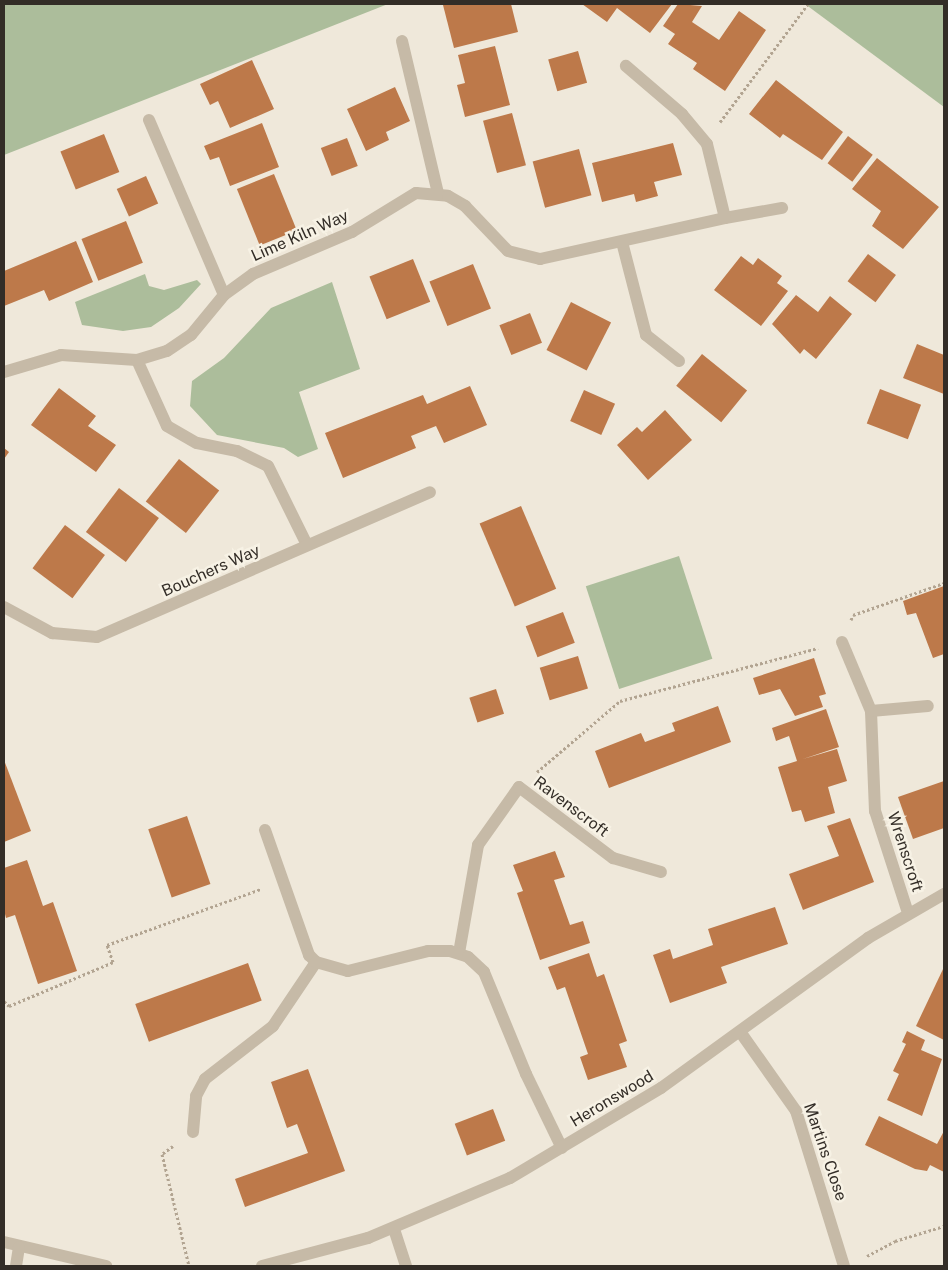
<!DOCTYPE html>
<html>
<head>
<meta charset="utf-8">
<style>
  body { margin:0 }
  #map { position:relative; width:948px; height:1270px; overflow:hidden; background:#efe8da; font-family:"Public Sans",sans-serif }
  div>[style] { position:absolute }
  .green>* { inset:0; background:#acbd9b; transform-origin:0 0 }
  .building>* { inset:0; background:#bd794a; transform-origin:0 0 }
  .path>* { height:3px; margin-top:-1.5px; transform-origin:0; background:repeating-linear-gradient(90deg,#b2a491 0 2.5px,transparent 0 5px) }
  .minor>* { height:12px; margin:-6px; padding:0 6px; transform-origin:6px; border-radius:6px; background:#c6baa7 }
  span { translate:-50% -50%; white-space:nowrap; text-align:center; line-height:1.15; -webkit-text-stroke:5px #f7f2e5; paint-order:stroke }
  .street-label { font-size:16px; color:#332d27 }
  .frame { position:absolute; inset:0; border:5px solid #332d27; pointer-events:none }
</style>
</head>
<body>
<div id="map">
  <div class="green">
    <i style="clip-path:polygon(4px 4px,388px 4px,4px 155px)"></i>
    <i style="clip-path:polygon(805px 4px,944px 4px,944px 107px)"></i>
    <i style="clip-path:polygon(145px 274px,149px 286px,164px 290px,197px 280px,201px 284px,179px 308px,151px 327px,123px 331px,82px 325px,75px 302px)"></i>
    <i style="clip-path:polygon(332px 282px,360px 369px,299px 392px,318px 449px,298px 457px,284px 448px,217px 435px,190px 406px,192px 381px,224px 358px,271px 308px)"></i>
    <i style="left:679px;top:556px;width:108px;height:98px;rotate:72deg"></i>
  </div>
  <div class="building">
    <i style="clip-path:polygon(448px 4px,511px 4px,518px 32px,454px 48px,443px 5px)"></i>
    <i style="clip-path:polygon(582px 4px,672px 4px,650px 33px,617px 8px,607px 22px)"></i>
    <i style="clip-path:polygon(678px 4px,702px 6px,692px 22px,719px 40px,739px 11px,766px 30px,725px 91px,693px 69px,697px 63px,668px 44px,675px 34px,663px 26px)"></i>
    <i style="clip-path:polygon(495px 46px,510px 105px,465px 117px,457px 85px,465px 83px,458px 55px)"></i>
    <i style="left:578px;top:51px;width:33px;height:31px;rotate:74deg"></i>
    <i style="clip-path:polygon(252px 60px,274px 109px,230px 128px,218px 101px,210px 105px,200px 84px)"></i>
    <i style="clip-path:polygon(776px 80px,843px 132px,822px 160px,783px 134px,780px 138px,749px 114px)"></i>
    <i style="clip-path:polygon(395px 87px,410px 121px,386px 132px,389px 140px,366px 151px,347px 109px)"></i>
    <i style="left:512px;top:113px;width:54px;height:30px;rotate:75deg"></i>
    <i style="clip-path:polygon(262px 123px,279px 167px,230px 186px,219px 157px,210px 160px,204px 146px)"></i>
    <i style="left:104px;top:134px;width:41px;height:47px;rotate:68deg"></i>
    <i style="left:848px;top:136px;width:31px;height:34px;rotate:37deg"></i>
    <i style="left:347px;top:138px;width:30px;height:28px;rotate:69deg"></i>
    <i style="clip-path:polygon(673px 143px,682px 175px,654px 182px,658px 196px,636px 202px,634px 194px,602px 202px,592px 163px)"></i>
    <i style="left:579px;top:149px;width:48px;height:48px;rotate:75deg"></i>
    <i style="clip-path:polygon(877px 158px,939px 207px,903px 249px,872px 226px,881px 211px,852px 189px)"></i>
    <i style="left:274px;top:174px;width:61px;height:40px;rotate:68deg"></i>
    <i style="left:146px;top:176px;width:30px;height:32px;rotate:66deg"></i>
    <i style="left:126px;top:221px;width:45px;height:48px;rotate:68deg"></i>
    <i style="clip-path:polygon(76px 241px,93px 282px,49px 301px,44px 290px,4px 306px,4px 271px)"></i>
    <i style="left:868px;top:254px;width:35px;height:34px;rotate:37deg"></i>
    <i style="clip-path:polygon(741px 256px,753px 265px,758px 258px,782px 276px,777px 283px,788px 291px,761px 326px,714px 290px)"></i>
    <i style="left:413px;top:259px;width:46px;height:47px;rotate:68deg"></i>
    <i style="left:473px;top:264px;width:48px;height:47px;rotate:68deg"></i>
    <i style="clip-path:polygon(796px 295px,818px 312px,830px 296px,852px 314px,816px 359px,804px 349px,800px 354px,772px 324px)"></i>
    <i style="left:571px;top:302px;width:45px;height:54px;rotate:27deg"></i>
    <i style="left:530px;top:313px;width:32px;height:33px;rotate:68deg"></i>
    <i style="clip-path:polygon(917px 344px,944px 355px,944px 394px,903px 378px)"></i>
    <i style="left:702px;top:354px;width:58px;height:41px;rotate:39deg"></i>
    <i style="clip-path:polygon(470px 386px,487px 425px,444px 443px,436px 426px,411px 436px,416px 448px,343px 478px,325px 433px,423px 395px,427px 404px)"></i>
    <i style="clip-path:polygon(59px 388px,96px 416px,88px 426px,116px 445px,96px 472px,31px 425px)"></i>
    <i style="left:880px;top:389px;width:44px;height:37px;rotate:21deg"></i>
    <i style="left:584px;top:390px;width:34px;height:34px;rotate:24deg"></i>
    <i style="clip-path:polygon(665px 410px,692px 440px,648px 480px,617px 445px,637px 427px,642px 432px)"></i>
    <i style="clip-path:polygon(4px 448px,9px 452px,4px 459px)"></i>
    <i style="left:179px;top:459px;width:51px;height:54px;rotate:38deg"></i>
    <i style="left:119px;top:488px;width:50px;height:55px;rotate:37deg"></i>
    <i style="left:521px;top:506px;width:90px;height:45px;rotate:67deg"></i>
    <i style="left:65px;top:525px;width:50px;height:54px;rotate:37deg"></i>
    <i style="clip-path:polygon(944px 586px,944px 654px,933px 658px,916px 613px,907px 615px,903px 601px)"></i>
    <i style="left:563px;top:612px;width:33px;height:40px;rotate:69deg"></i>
    <i style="left:578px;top:656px;width:34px;height:40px;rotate:73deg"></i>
    <i style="clip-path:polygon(814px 658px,826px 694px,819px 696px,823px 707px,795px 716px,780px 689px,759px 695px,753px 678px)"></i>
    <i style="left:496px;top:689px;width:26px;height:28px;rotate:72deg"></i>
    <i style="clip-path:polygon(718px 706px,731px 742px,609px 788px,595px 751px,641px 733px,645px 742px,675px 731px,672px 723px)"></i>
    <i style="clip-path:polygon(826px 709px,839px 747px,803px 759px,837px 749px,847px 781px,828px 787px,835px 813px,805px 822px,801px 810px,792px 812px,778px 767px,797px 761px,789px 736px,776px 741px,772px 728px)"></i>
    <i style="clip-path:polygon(4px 760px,31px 831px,4px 842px)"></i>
    <i style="clip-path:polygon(944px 781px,944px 828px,913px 839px,898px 797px)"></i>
    <i style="left:187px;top:816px;width:72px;height:41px;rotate:71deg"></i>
    <i style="clip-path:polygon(850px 818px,874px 882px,803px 910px,789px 874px,839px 856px,827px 826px)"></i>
    <i style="clip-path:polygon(555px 851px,565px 877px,554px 880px,570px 925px,583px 921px,590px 943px,540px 960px,517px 893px,523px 891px,513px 865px)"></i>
    <i style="clip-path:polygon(27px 860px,43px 906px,53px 902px,77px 971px,38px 984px,15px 915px,6px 918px,4px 910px,4px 868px)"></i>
    <i style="clip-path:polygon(775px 907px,788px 944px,721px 967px,727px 983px,670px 1003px,653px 955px,670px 949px,673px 959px,713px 945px,708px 929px)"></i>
    <i style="clip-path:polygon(589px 953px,597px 977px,604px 974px,627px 1041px,619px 1044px,627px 1067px,588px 1080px,580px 1057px,588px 1054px,565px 987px,557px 990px,548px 967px)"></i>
    <i style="left:248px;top:963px;width:40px;height:120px;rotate:70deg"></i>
    <i style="clip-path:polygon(944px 967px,944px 1040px,916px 1026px)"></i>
    <i style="clip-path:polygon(907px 1031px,925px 1040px,921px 1050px,942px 1059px,922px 1116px,887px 1100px,899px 1074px,893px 1071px,906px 1044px,902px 1042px)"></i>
    <i style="clip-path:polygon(308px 1069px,345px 1171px,245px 1207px,235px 1179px,308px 1153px,297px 1124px,287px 1128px,271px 1082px)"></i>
    <i style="left:493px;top:1109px;width:34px;height:41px;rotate:69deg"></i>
    <i style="clip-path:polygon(879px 1116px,937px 1144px,944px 1131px,944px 1172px,930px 1165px,927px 1171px,915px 1169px,865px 1145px)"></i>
  </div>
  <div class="path">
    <i style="left:720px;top:122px;width:147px;rotate:-53.3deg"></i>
    <i style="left:851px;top:620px;width:5px;rotate:-68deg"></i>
    <i style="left:853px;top:615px;width:96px;rotate:-19.4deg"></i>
    <i style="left:537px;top:772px;width:109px;rotate:-40.5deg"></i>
    <i style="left:620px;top:701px;width:205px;rotate:-15deg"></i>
    <i style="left:4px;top:1001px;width:7px;rotate:45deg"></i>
    <i style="left:9px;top:1006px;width:113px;rotate:-22.9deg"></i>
    <i style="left:113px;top:962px;width:18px;rotate:-109deg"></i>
    <i style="left:107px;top:945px;width:164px;rotate:-20deg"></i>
    <i style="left:173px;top:1146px;width:14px;rotate:144deg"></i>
    <i style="left:162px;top:1154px;width:115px;rotate:76.4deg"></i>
    <i style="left:867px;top:1256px;width:32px;rotate:-28deg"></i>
    <i style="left:895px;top:1241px;width:51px;rotate:-17deg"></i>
  </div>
  <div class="minor">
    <i style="left:402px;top:41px;width:156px;rotate:76.7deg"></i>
    <i style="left:149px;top:120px;width:190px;rotate:66.8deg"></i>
    <i style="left:725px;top:218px;width:58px;rotate:-10deg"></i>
    <i style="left:622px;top:242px;width:96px;rotate:75.5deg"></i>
    <i style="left:646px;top:335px;width:42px;rotate:38.2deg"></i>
    <i style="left:137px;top:360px;width:72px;rotate:65.6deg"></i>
    <i style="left:167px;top:426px;width:34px;rotate:30deg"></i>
    <i style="left:197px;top:443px;width:41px;rotate:11.3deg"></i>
    <i style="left:237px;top:451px;width:34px;rotate:26deg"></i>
    <i style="left:268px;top:466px;width:88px;rotate:63.7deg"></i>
    <i style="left:4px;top:372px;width:59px;rotate:-16.6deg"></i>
    <i style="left:61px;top:355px;width:76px;rotate:3.8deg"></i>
    <i style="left:137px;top:360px;width:31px;rotate:-17deg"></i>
    <i style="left:167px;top:351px;width:29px;rotate:-34deg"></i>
    <i style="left:191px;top:335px;width:52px;rotate:-50.5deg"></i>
    <i style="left:224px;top:295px;width:36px;rotate:-36deg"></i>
    <i style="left:253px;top:274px;width:108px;rotate:-23deg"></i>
    <i style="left:352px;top:232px;width:75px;rotate:-31.4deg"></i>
    <i style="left:416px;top:193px;width:32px;rotate:5deg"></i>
    <i style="left:448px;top:196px;width:20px;rotate:30deg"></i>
    <i style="left:465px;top:206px;width:62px;rotate:46.3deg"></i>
    <i style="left:508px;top:251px;width:33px;rotate:14deg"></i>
    <i style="left:540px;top:259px;width:189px;rotate:-12.5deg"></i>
    <i style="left:725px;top:218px;width:76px;rotate:-103.7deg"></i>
    <i style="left:707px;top:144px;width:39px;rotate:-130deg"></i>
    <i style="left:682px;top:114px;width:74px;rotate:-139.4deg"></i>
    <i style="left:4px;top:607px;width:55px;rotate:28.4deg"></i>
    <i style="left:52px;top:633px;width:45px;rotate:5.1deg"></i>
    <i style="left:97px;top:637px;width:363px;rotate:-23.5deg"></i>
    <i style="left:842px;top:642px;width:75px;rotate:67.2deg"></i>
    <i style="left:265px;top:830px;width:133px;rotate:70.6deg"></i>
    <i style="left:309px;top:955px;width:10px;rotate:45deg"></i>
    <i style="left:908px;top:913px;width:107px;rotate:-107.9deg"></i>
    <i style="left:875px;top:811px;width:100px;rotate:-92.3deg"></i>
    <i style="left:871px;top:711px;width:57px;rotate:-5deg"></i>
    <i style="left:459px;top:953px;width:110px;rotate:-80deg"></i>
    <i style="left:478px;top:845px;width:71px;rotate:-54.7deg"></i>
    <i style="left:519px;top:787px;width:118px;rotate:37.1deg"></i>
    <i style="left:613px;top:858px;width:50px;rotate:16.3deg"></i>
    <i style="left:741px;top:1033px;width:95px;rotate:54.8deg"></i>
    <i style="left:796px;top:1111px;width:162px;rotate:72.8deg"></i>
    <i style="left:193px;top:1132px;width:36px;rotate:-85deg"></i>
    <i style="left:196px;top:1096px;width:19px;rotate:-62deg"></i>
    <i style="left:205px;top:1079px;width:86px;rotate:-37.9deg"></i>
    <i style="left:273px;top:1026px;width:77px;rotate:-56.1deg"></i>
    <i style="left:316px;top:962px;width:33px;rotate:16deg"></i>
    <i style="left:348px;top:971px;width:82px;rotate:-14deg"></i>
    <i style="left:428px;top:951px;width:22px"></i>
    <i style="left:450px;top:951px;width:19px;rotate:18deg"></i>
    <i style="left:468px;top:957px;width:22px;rotate:43deg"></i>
    <i style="left:484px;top:972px;width:110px;rotate:67.6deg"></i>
    <i style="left:526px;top:1074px;width:82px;rotate:64.1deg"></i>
    <i style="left:394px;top:1229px;width:39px;rotate:72deg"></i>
    <i style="left:4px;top:1242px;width:105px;rotate:13.2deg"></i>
    <i style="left:16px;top:1266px;width:19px;rotate:-81deg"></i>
    <i style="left:262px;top:1266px;width:110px;rotate:-14.8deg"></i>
    <i style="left:368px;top:1238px;width:154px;rotate:-22.9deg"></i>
    <i style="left:510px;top:1178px;width:176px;rotate:-30.8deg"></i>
    <i style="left:661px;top:1088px;width:256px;rotate:-35.9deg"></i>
    <i style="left:868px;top:938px;width:88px;rotate:-30.1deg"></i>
  </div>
  <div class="street-label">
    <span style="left:300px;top:236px;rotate:-24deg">Lime Kiln Way</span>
    <span style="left:211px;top:571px;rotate:-24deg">Bouchers Way</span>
    <span style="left:571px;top:807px;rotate:37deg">Ravenscroft</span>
    <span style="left:905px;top:852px;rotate:72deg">Wrenscroft</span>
    <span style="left:612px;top:1099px;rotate:-31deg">Heronswood</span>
    <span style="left:825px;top:1152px;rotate:71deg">Martins Close</span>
  </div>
  <div class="frame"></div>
</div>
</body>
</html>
